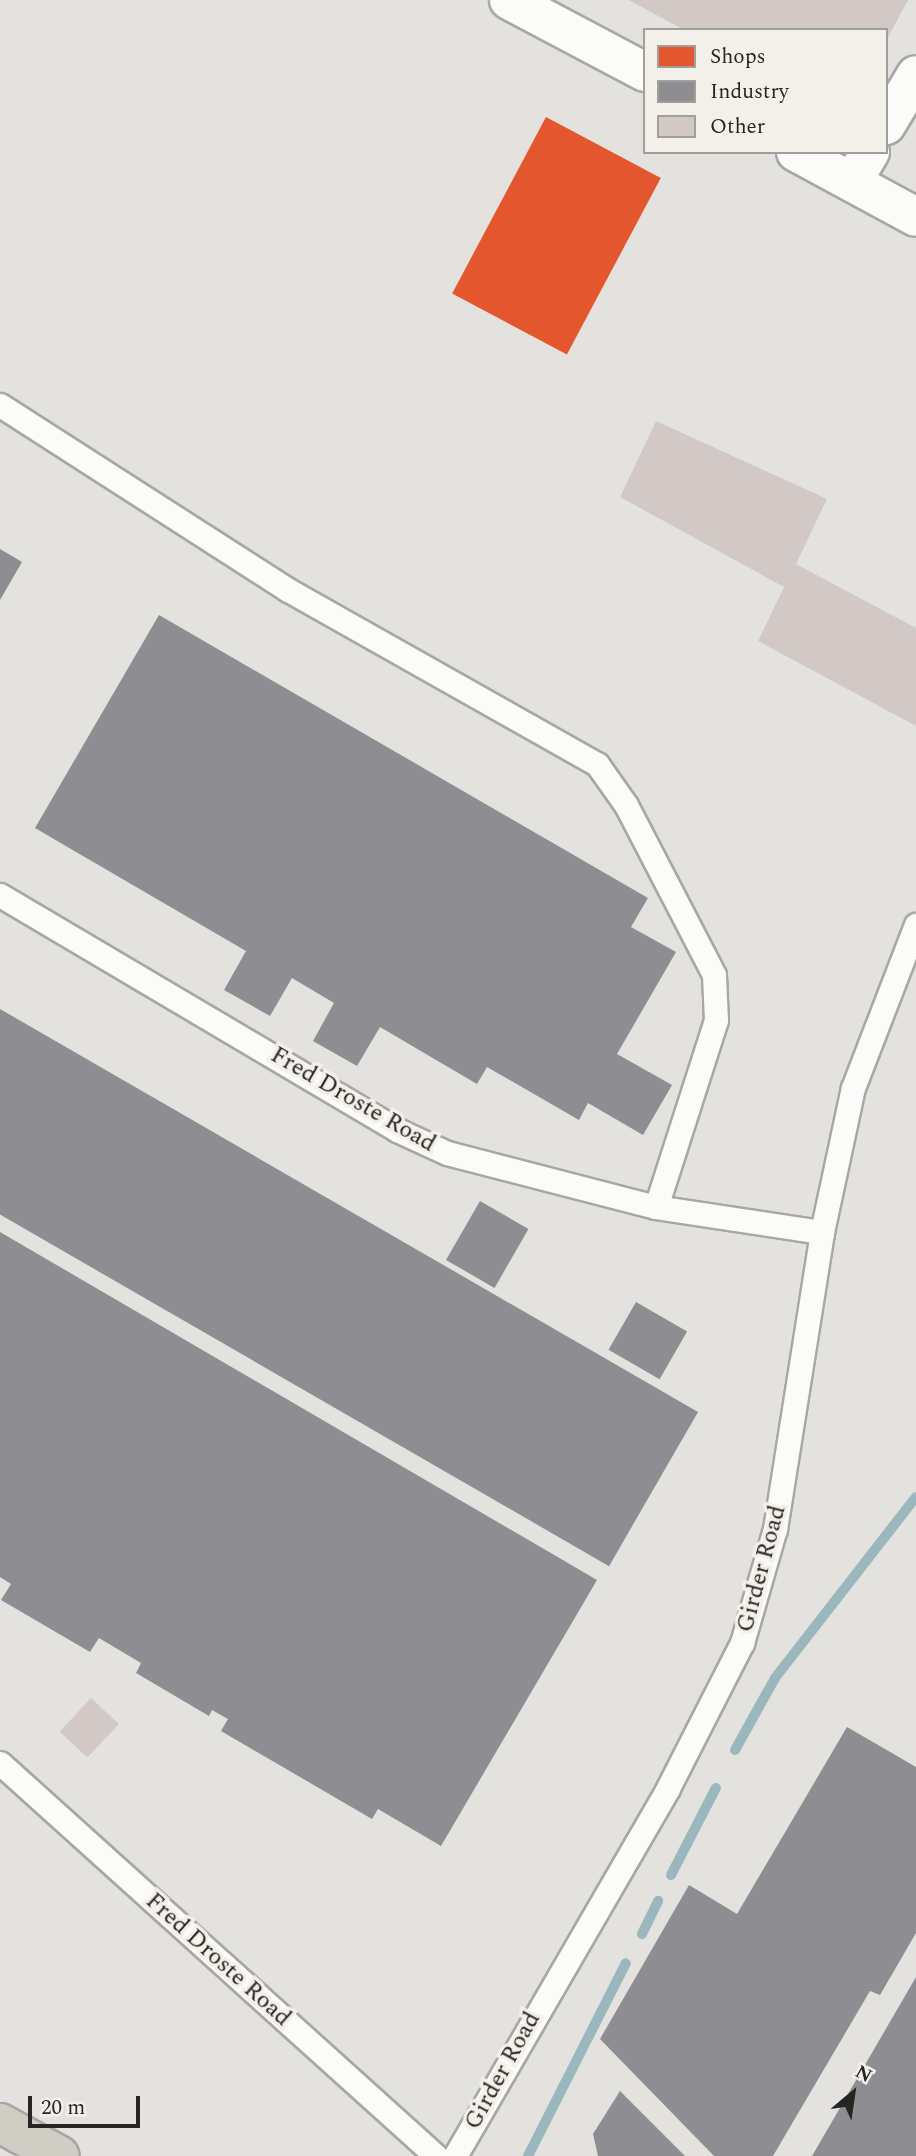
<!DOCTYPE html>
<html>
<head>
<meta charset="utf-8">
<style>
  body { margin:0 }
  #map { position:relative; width:916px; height:2156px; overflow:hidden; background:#e4e2df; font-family:Spectral,serif }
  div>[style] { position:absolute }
  .shops>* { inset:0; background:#e4572e; transform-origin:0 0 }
  .industry>* { inset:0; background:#8d8d92; transform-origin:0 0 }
  .stream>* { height:10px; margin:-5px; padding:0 5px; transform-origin:5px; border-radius:5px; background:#9ab7bd }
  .building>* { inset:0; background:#d2c9c7; transform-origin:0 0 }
  .roads { filter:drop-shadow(2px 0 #a8a7a5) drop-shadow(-2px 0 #a8a7a5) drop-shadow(0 2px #a8a7a5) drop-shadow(0 -2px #a8a7a5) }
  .service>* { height:23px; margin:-11.5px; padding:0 11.5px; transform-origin:11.5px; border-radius:11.5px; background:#fbfbfa }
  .minor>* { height:38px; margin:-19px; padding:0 19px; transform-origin:19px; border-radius:19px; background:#fbfbfa }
  .motorway>* { height:38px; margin:-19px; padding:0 19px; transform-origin:19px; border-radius:19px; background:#d0cdc4 }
  span { translate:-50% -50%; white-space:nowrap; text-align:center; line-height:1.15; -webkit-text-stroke:7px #f3f0ea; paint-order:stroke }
  .street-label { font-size:24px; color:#272523 }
  .legend { position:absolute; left:643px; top:28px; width:245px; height:126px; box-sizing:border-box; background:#f3f0ea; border:2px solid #a19f9a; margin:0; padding:9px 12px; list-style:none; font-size:21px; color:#272523 }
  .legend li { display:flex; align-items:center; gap:14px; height:35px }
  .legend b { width:35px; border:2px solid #a19f9a }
  .north { position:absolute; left:818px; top:2058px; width:70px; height:70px; -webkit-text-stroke:5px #f3f0ea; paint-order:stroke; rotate:29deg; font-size:19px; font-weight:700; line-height:28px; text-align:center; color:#272523 }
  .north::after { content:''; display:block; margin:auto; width:24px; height:32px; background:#272523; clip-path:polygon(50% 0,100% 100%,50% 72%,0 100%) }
  .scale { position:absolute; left:28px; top:2096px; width:112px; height:32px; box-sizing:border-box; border:4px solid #272523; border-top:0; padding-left:9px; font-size:21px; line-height:24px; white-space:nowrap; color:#272523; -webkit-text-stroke:5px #f3f0ea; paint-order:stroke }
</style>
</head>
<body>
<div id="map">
  <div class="shops">
    <i style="left:546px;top:117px;width:130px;height:200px;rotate:28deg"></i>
  </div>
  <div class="industry">
    <i style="clip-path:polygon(0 549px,22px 562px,0 600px)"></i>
    <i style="clip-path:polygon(159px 615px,648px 898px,631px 927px,676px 952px,617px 1054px,672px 1085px,643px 1135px,588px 1103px,579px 1120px,487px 1067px,477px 1084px,380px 1027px,357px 1066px,313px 1041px,334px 1003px,292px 978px,270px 1016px,224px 990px,246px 951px,35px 828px)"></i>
    <i style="left:0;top:1009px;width:806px;height:178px;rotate:30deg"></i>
    <i style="left:480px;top:1201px;width:56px;height:68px;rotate:30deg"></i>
    <i style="clip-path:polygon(0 1232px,597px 1580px,441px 1846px,378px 1809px,372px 1819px,221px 1731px,228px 1719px,212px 1710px,209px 1716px,136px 1673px,141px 1663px,99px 1638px,90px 1652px,1px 1600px,11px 1584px,0 1577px)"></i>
    <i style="left:636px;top:1302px;width:59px;height:55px;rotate:30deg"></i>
    <i style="clip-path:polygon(847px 1727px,916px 1767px,916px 1933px,880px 1995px,870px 1991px,773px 2156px,714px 2156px,600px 2039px,689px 1885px,737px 1914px)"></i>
    <i style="clip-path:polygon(916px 1977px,916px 2156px,812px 2156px)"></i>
    <i style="clip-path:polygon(620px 2091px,685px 2156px,598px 2156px,593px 2134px)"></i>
  </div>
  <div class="stream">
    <i style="left:735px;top:1750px;width:82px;rotate:-60.9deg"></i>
    <i style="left:775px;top:1678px;width:229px;rotate:-52.1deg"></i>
    <i style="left:671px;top:1875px;width:98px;rotate:-62.7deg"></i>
    <i style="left:642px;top:1934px;width:37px;rotate:-64deg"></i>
    <i style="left:528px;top:2156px;width:216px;rotate:-63.1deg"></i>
  </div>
  <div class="building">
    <i style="clip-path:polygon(629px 0,908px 0,886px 41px,886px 30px,684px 30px)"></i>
    <i style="clip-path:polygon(656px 421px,827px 499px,796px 564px,916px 628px,916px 726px,758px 641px,784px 587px,620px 497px)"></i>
    <i style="left:91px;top:1698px;width:38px;height:46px;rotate:43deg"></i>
  </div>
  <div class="roads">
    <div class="service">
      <i style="left:0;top:405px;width:342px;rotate:32.7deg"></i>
      <i style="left:288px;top:590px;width:355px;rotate:29.4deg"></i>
      <i style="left:597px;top:764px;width:50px;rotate:54.7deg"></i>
      <i style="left:626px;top:805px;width:191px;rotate:62.6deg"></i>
      <i style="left:714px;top:975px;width:45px;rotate:87.5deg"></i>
      <i style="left:716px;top:1020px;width:196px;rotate:107.8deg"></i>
      <i style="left:0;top:895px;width:461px;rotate:30.6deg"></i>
      <i style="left:397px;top:1130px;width:55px;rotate:24.7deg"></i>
      <i style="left:447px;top:1153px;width:216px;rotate:14.5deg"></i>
      <i style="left:656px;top:1207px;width:168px;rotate:8.6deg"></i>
      <i style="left:0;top:1763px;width:587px;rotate:42.03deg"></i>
      <i style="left:455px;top:2156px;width:425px;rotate:-59.9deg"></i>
      <i style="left:668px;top:1788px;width:163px;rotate:-63deg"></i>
      <i style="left:742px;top:1643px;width:119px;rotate:-73.9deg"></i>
      <i style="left:775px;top:1529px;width:301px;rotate:-81deg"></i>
      <i style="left:822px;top:1232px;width:147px;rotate:-77.9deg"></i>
      <i style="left:853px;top:1088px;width:175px;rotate:-68.9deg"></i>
    </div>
    <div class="minor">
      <i style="left:509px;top:0;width:154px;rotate:27.9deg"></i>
      <i style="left:886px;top:125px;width:58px;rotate:-59deg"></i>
      <i style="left:796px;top:152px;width:136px;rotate:28.4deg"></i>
      <i style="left:852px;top:182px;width:35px;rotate:-59deg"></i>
    </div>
    <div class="motorway">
      <i style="left:0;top:2123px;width:68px;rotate:28.8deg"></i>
    </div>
  </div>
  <div class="street-label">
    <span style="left:353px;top:1100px;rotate:30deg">Fred Droste Road</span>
    <span style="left:762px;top:1569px;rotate:-75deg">Girder Road</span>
    <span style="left:218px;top:1960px;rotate:42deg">Fred Droste Road</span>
    <span style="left:503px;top:2071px;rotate:-61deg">Girder Road</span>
  </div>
  <ul class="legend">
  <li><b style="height:19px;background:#e4572e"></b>Shops</li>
  <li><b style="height:19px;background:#8d8d92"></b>Industry</li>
  <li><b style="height:19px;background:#d2c9c7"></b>Other</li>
  </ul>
  <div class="north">N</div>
  <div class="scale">20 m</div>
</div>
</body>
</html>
